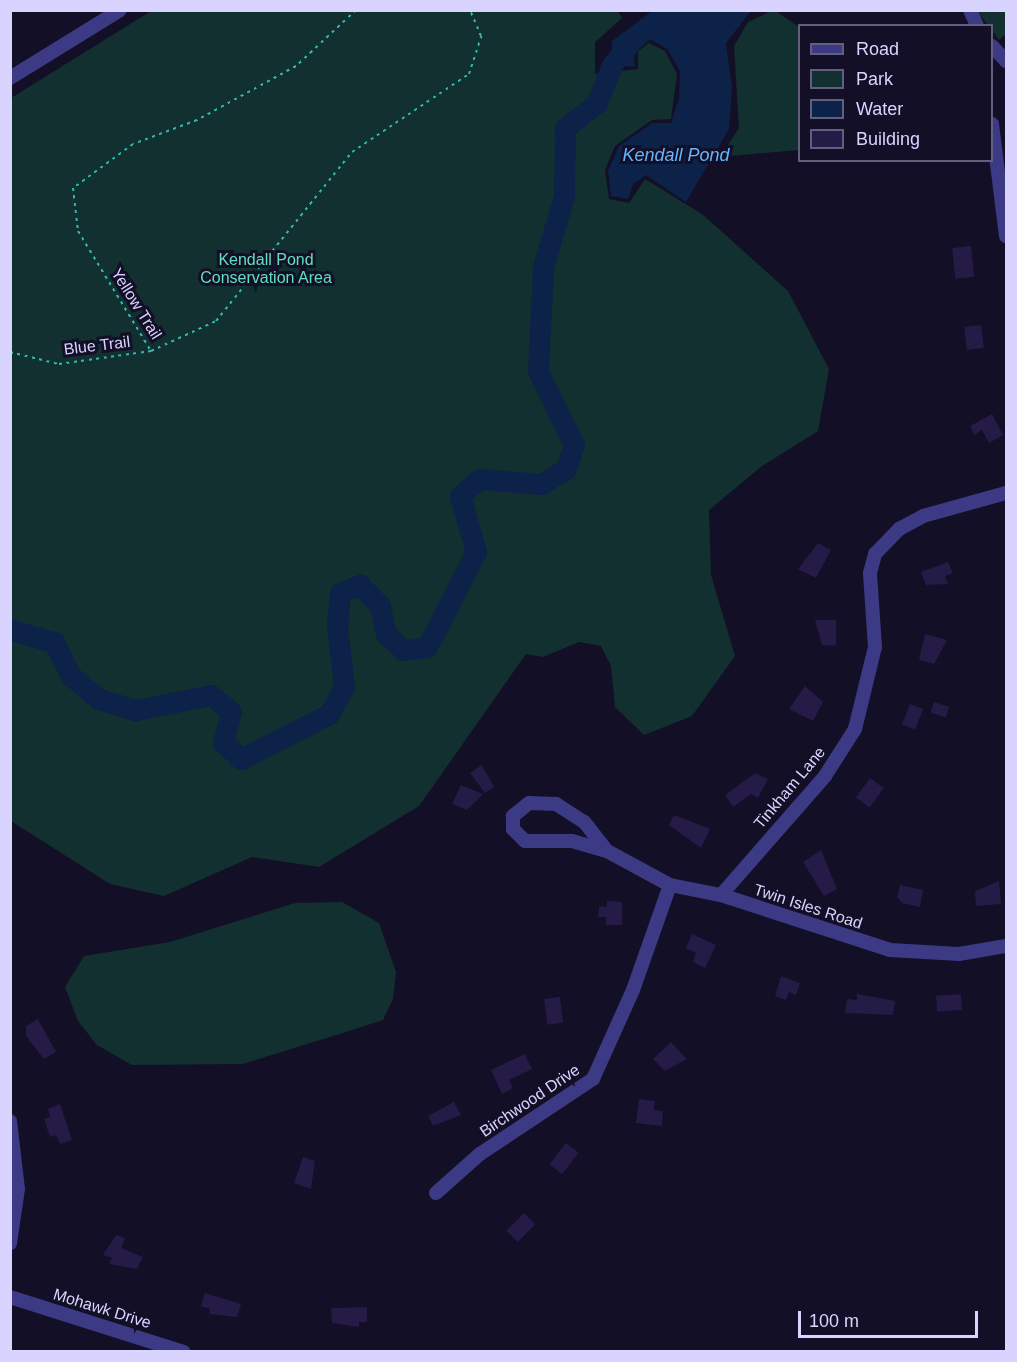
<!DOCTYPE html>
<html>
<head>
<meta charset="utf-8">
<style>
  body { margin:0 }
  #map { position:relative; width:1017px; height:1362px; overflow:hidden; background:#130f26; font-family:Arial,sans-serif }
  div>[style] { position:absolute }
  .green>* { inset:0; background:#12302f }
  .water>* { inset:0; background:#0c2248 }
  .river>* { height:21px; margin:-10.5px; padding:0 10.5px; transform-origin:10.5px; border-radius:10.5px; background:#0c2248 }
  .building>* { inset:0; background:#241b47; transform-origin:0 0 }
  .path>* { height:2px; margin-top:-1px; transform-origin:0; background:repeating-linear-gradient(90deg,#2fb8b0 0 3px,transparent 0 7.5px) }
  .minor>* { height:14px; margin:-7px; padding:0 7px; transform-origin:7px; border-radius:7px; background:#3d3a85 }
  span { translate:-50% -50%; white-space:nowrap; text-align:center; line-height:1.15; -webkit-text-stroke:6px #130f26; paint-order:stroke }
  .park-label { font-size:16px; color:#5fe0c0 }
  .street-label { font-size:16px; color:#d9d4ff }
  .water-label { font-size:18px; color:#62b6ff; font-style:italic }
  .frame { position:absolute; inset:0; border:12px solid #d9d4ff; pointer-events:none }
  .legend { position:absolute; left:798px; top:24px; width:195px; height:138px; box-sizing:border-box; background:#130f26; border:2px solid #625e7d; margin:0; padding:8px 10px; list-style:none; font-size:18px; color:#d9d4ff }
  .legend li { display:flex; align-items:center; gap:12px; height:30px }
  .legend b { width:30px; border:2px solid #625e7d }
  .scale { position:absolute; left:798px; top:1311px; width:180px; height:27px; box-sizing:border-box; border:3px solid #d9d4ff; border-top:0; padding-left:8px; font-size:18px; line-height:21px; white-space:nowrap; color:#d9d4ff; -webkit-text-stroke:4px #130f26; paint-order:stroke }
</style>
</head>
<body>
<div id="map">
  <div class="green">
    <i style="clip-path:polygon(774px 10px,799px 27px,799px 150px,720px 157px,739px 128px,734px 46px,748px 22px)"></i>
    <i style="clip-path:polygon(151px 11px,618px 11px,622px 18px,595px 42px,595px 74px,638px 69px,638px 51px,649px 43px,665px 51px,677px 74px,671px 119px,652px 120px,615px 146px,605px 170px,609px 199px,629px 203px,645px 179px,702px 214px,788px 291px,829px 369px,818px 431px,762px 466px,709px 510px,711px 575px,735px 656px,692px 716px,644px 735px,615px 707px,611px 666px,601px 646px,579px 642px,543px 657px,526px 654px,419px 806px,319px 867px,252px 857px,164px 896px,110px 884px,11px 821px,11px 98px)"></i>
    <i style="clip-path:polygon(977px 11px,1006px 11px,1006px 34px,999px 40px)"></i>
    <i style="clip-path:polygon(342px 902px,379px 923px,396px 972px,393px 999px,383px 1020px,349px 1031px,243px 1064px,132px 1065px,97px 1045px,78px 1021px,65px 987px,84px 956px,170px 942px,295px 903px)"></i>
  </div>
  <div class="water">
    <i style="clip-path:polygon(652px 11px,751px 11px,726px 43px,732px 88px,729px 129px,686px 202px,646px 175px,633px 184px,628px 199px,611px 196px,608px 171px,619px 146px,652px 123px,671px 123px,679px 98px,680px 71px,667px 49px,648px 38px,634px 50px,635px 67px,612px 65px,612px 41px)"></i>
  </div>
  <div class="river">
    <i style="left:10px;top:630px;width:46px;rotate:15.3deg"></i>
    <i style="left:54px;top:642px;width:37px;rotate:64deg"></i>
    <i style="left:70px;top:675px;width:38px;rotate:40deg"></i>
    <i style="left:99px;top:699px;width:39px;rotate:17deg"></i>
    <i style="left:136px;top:710px;width:76px;rotate:-11.3deg"></i>
    <i style="left:211px;top:695px;width:26px;rotate:40deg"></i>
    <i style="left:231px;top:712px;width:31px;rotate:105deg"></i>
    <i style="left:223px;top:742px;width:25px;rotate:43deg"></i>
    <i style="left:241px;top:759px;width:99px;rotate:-27.1deg"></i>
    <i style="left:329px;top:714px;width:31px;rotate:-61deg"></i>
    <i style="left:344px;top:687px;width:61px;rotate:-96.5deg"></i>
    <i style="left:337px;top:626px;width:33px;rotate:-85deg"></i>
    <i style="left:340px;top:593px;width:22px;rotate:-22deg"></i>
    <i style="left:360px;top:585px;width:29px;rotate:46deg"></i>
    <i style="left:380px;top:606px;width:29px;rotate:78deg"></i>
    <i style="left:386px;top:634px;width:23px;rotate:43deg"></i>
    <i style="left:403px;top:650px;width:24px;rotate:-7deg"></i>
    <i style="left:427px;top:647px;width:107px;rotate:-62.7deg"></i>
    <i style="left:476px;top:552px;width:58px;rotate:-105.9deg"></i>
    <i style="left:460px;top:496px;width:25px;rotate:-42deg"></i>
    <i style="left:479px;top:479px;width:62px;rotate:4.6deg"></i>
    <i style="left:541px;top:484px;width:29px;rotate:-31deg"></i>
    <i style="left:566px;top:469px;width:25px;rotate:-72deg"></i>
    <i style="left:574px;top:445px;width:82px;rotate:-115.9deg"></i>
    <i style="left:538px;top:371px;width:104px;rotate:-87.2deg"></i>
    <i style="left:543px;top:267px;width:74px;rotate:-73.5deg"></i>
    <i style="left:564px;top:196px;width:68px;rotate:-89.2deg"></i>
    <i style="left:565px;top:128px;width:41px;rotate:-38deg"></i>
    <i style="left:597px;top:103px;width:41px;rotate:-68.5deg"></i>
    <i style="left:612px;top:65px;width:33px;rotate:-51deg"></i>
    <i style="left:633px;top:39px;width:48px;rotate:-37.3deg"></i>
  </div>
  <div class="building">
    <i style="left:971px;top:246px;width:31px;height:19px;rotate:84deg"></i>
    <i style="left:981px;top:325px;width:23px;height:17px;rotate:83deg"></i>
    <i style="clip-path:polygon(992px 414px,1003px 435px,989px 443px,982px 430px,974px 435px,970px 426px)"></i>
    <i style="clip-path:polygon(818px 543px,831px 550px,816px 578px,798px 569px)"></i>
    <i style="clip-path:polygon(948px 562px,953px 573px,945px 576px,948px 584px,926px 585px,921px 572px)"></i>
    <i style="clip-path:polygon(815px 620px,836px 620px,836px 646px,822px 645px)"></i>
    <i style="clip-path:polygon(925px 634px,947px 640px,934px 664px,919px 660px)"></i>
    <i style="clip-path:polygon(805px 686px,823px 702px,813px 721px,789px 709px)"></i>
    <i style="left:934px;top:702px;width:16px;height:11px;rotate:18deg"></i>
    <i style="left:910px;top:704px;width:14px;height:22px;rotate:21deg"></i>
    <i style="clip-path:polygon(482px 765px,494px 787px,485px 793px,470px 773px)"></i>
    <i style="clip-path:polygon(755px 773px,768px 779px,758px 798px,751px 794px,733px 807px,725px 795px)"></i>
    <i style="left:870px;top:778px;width:17px;height:24px;rotate:36deg"></i>
    <i style="clip-path:polygon(461px 785px,483px 794px,467px 810px,452px 804px)"></i>
    <i style="clip-path:polygon(674px 815px,710px 829px,701px 848px,669px 825px)"></i>
    <i style="clip-path:polygon(821px 850px,837px 889px,824px 896px,803px 862px)"></i>
    <i style="clip-path:polygon(999px 881px,1001px 904px,976px 906px,975px 891px)"></i>
    <i style="clip-path:polygon(900px 885px,923px 890px,920px 907px,902px 903px,897px 897px)"></i>
    <i style="clip-path:polygon(607px 901px,622px 902px,622px 925px,606px 925px,606px 917px,598px 917px,599px 906px,607px 907px)"></i>
    <i style="clip-path:polygon(692px 934px,716px 945px,705px 968px,693px 962px,696px 953px,686px 948px)"></i>
    <i style="clip-path:polygon(781px 976px,800px 983px,796px 995px,789px 992px,786px 1000px,775px 996px)"></i>
    <i style="clip-path:polygon(857px 994px,895px 1001px,893px 1015px,845px 1013px,847px 999px,857px 1000px)"></i>
    <i style="left:961px;top:994px;width:16px;height:25px;rotate:86deg"></i>
    <i style="left:560px;top:997px;width:26px;height:16px;rotate:83deg"></i>
    <i style="clip-path:polygon(38px 1019px,56px 1052px,44px 1059px,26px 1036px,26px 1026px)"></i>
    <i style="clip-path:polygon(671px 1042px,687px 1059px,665px 1071px,653px 1059px)"></i>
    <i style="clip-path:polygon(525px 1054px,532px 1069px,509px 1080px,513px 1088px,502px 1094px,491px 1070px)"></i>
    <i style="clip-path:polygon(639px 1099px,655px 1101px,654px 1110px,663px 1111px,662px 1126px,636px 1123px)"></i>
    <i style="clip-path:polygon(454px 1102px,461px 1115px,433px 1126px,428px 1116px)"></i>
    <i style="clip-path:polygon(60px 1104px,72px 1140px,60px 1144px,56px 1135px,50px 1137px,44px 1119px,50px 1117px,48px 1109px)"></i>
    <i style="left:566px;top:1143px;width:16px;height:27px;rotate:38deg"></i>
    <i style="clip-path:polygon(303px 1157px,315px 1161px,311px 1189px,294px 1183px)"></i>
    <i style="left:524px;top:1213px;width:16px;height:25px;rotate:45deg"></i>
    <i style="clip-path:polygon(116px 1235px,125px 1238px,121px 1248px,143px 1257px,137px 1269px,109px 1264px,112px 1258px,103px 1255px)"></i>
    <i style="clip-path:polygon(205px 1293px,241px 1304px,237px 1317px,209px 1314px,210px 1309px,201px 1306px)"></i>
    <i style="clip-path:polygon(367px 1307px,367px 1322px,359px 1322px,359px 1327px,332px 1323px,331px 1308px)"></i>
  </div>
  <div class="path">
    <i style="left:356px;top:10px;width:82px;rotate:137deg"></i>
    <i style="left:296px;top:66px;width:113px;rotate:151.4deg"></i>
    <i style="left:197px;top:120px;width:68px;rotate:159.4deg"></i>
    <i style="left:133px;top:144px;width:74px;rotate:143.7deg"></i>
    <i style="left:73px;top:188px;width:43px;rotate:83.4deg"></i>
    <i style="left:78px;top:231px;width:140px;rotate:58.7deg"></i>
    <i style="left:151px;top:351px;width:72px;rotate:-24.8deg"></i>
    <i style="left:216px;top:321px;width:217px;rotate:-51.2deg"></i>
    <i style="left:352px;top:152px;width:141px;rotate:-33.7deg"></i>
    <i style="left:469px;top:74px;width:40px;rotate:-72deg"></i>
    <i style="left:481px;top:36px;width:28px;rotate:-113deg"></i>
    <i style="left:10px;top:352px;width:50px;rotate:13.8deg"></i>
    <i style="left:59px;top:364px;width:93px;rotate:-8deg"></i>
  </div>
  <div class="minor">
    <i style="left:970px;top:10px;width:17px;rotate:66deg"></i>
    <i style="left:992px;top:46px;width:21px;rotate:47deg"></i>
    <i style="left:10px;top:78px;width:129px;rotate:-31.7deg"></i>
    <i style="left:992px;top:124px;width:113px;rotate:82.9deg"></i>
    <i style="left:607px;top:851px;width:37px;rotate:-128deg"></i>
    <i style="left:584px;top:822px;width:33px;rotate:-147deg"></i>
    <i style="left:556px;top:804px;width:27px;rotate:-178deg"></i>
    <i style="left:529px;top:803px;width:21px;rotate:141deg"></i>
    <i style="left:513px;top:816px;width:13px;rotate:90deg"></i>
    <i style="left:513px;top:829px;width:17px;rotate:45deg"></i>
    <i style="left:525px;top:841px;width:47px"></i>
    <i style="left:572px;top:841px;width:36px;rotate:16deg"></i>
    <i style="left:607px;top:851px;width:72px;rotate:28.4deg"></i>
    <i style="left:670px;top:885px;width:52px;rotate:11.1deg"></i>
    <i style="left:721px;top:895px;width:178px;rotate:18deg"></i>
    <i style="left:890px;top:950px;width:69px;rotate:3.3deg"></i>
    <i style="left:959px;top:954px;width:48px;rotate:-9.7deg"></i>
    <i style="left:721px;top:895px;width:158px;rotate:-48.8deg"></i>
    <i style="left:825px;top:776px;width:56px;rotate:-57.4deg"></i>
    <i style="left:855px;top:729px;width:84px;rotate:-76.3deg"></i>
    <i style="left:875px;top:647px;width:74px;rotate:-93.9deg"></i>
    <i style="left:870px;top:573px;width:20px;rotate:-75deg"></i>
    <i style="left:875px;top:554px;width:35px;rotate:-46deg"></i>
    <i style="left:899px;top:529px;width:27px;rotate:-28deg"></i>
    <i style="left:923px;top:516px;width:86px;rotate:-15.5deg"></i>
    <i style="left:10px;top:1121px;width:68px;rotate:83.3deg"></i>
    <i style="left:18px;top:1189px;width:55px;rotate:98.4deg"></i>
    <i style="left:436px;top:1193px;width:59px;rotate:-41.6deg"></i>
    <i style="left:480px;top:1154px;width:136px;rotate:-33.6deg"></i>
    <i style="left:593px;top:1079px;width:98px;rotate:-65.8deg"></i>
    <i style="left:633px;top:990px;width:111px;rotate:-70.6deg"></i>
    <i style="left:10px;top:1297px;width:182px;rotate:17.6deg"></i>
  </div>
  <div class="park-label">
    <span style="left:266px;top:269px">Kendall Pond<br>Conservation Area</span>
  </div>
  <div class="street-label">
    <span style="left:136px;top:304px;rotate:58deg">Yellow Trail</span>
    <span style="left:97px;top:346px;rotate:-7deg">Blue Trail</span>
    <span style="left:790px;top:788px;rotate:-50deg">Tinkham Lane</span>
    <span style="left:808px;top:907px;rotate:18deg">Twin Isles Road</span>
    <span style="left:530px;top:1101px;rotate:-34deg">Birchwood Drive</span>
    <span style="left:102px;top:1309px;rotate:17deg">Mohawk Drive</span>
  </div>
  <div class="water-label">
    <span style="left:676px;top:155px">Kendall Pond</span>
  </div>
  <div class="frame"></div>
  <ul class="legend">
  <li><b style="height:8px;background:#3d3a85"></b>Road</li>
  <li><b style="height:16px;background:#12302f"></b>Park</li>
  <li><b style="height:16px;background:#0c2248"></b>Water</li>
  <li><b style="height:16px;background:#241b47"></b>Building</li>
  </ul>
  <div class="scale">100 m</div>
</div>
</body>
</html>
